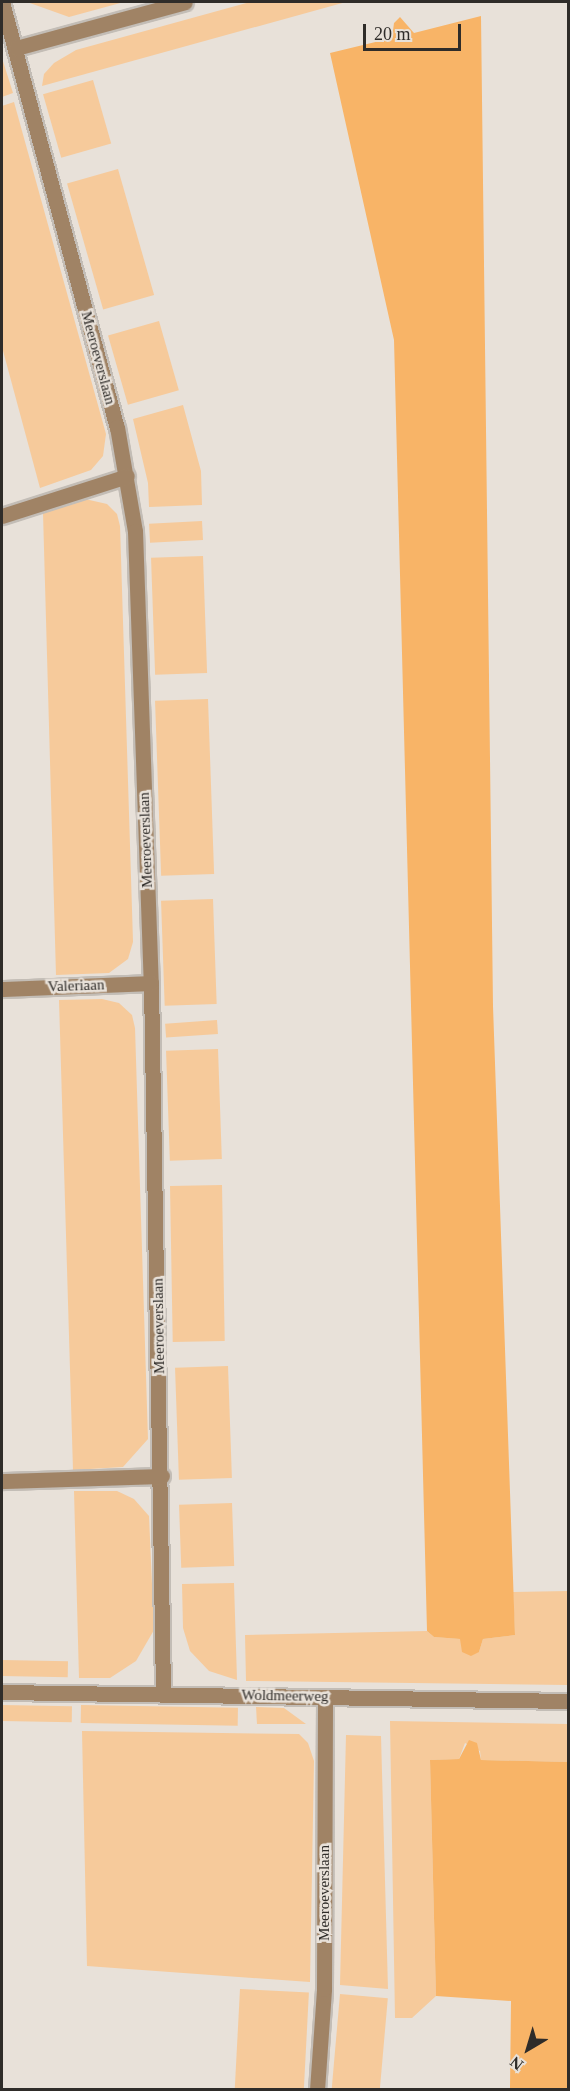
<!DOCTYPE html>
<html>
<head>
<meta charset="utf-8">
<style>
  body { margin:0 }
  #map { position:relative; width:570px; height:2091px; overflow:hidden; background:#e8e1d9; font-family:"Times New Roman",serif }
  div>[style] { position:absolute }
  .green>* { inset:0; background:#f6ca9b; transform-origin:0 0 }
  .water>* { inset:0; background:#f8b467 }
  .roads { filter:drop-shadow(2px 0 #c3bdb6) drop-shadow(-2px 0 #c3bdb6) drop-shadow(0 2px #c3bdb6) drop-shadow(0 -2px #c3bdb6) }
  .minor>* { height:15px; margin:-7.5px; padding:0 7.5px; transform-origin:7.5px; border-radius:7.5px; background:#a08365 }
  span { translate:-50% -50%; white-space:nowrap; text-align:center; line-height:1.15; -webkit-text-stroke:5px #e8e1d9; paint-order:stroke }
  .street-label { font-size:15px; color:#2f2c29 }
  .frame { position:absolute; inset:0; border:3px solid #2f2c29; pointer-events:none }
  .north { position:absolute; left:498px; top:2019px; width:60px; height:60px; -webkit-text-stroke:4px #e8e1d9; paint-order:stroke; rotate:218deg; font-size:16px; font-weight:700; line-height:24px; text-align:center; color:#2f2c29 }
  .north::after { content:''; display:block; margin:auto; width:21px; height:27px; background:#2f2c29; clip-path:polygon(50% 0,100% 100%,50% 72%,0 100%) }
  .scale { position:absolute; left:363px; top:24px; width:98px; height:27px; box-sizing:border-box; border:3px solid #2f2c29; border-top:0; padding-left:8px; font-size:18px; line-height:21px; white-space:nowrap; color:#2f2c29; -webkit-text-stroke:4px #e8e1d9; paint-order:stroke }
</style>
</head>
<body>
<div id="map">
  <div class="green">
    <i style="clip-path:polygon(27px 2px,124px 2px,69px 17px)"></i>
    <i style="clip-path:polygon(250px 2px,346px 2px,42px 86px,44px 74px,54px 63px,76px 50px)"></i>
    <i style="clip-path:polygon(2px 58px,13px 93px,2px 97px)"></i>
    <i style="left:93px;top:80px;width:66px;height:52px;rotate:74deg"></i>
    <i style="clip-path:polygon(14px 102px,106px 434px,103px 456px,91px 470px,40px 488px,2px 347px,2px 106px)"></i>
    <i style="left:118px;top:169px;width:131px;height:53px;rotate:74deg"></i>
    <i style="left:159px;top:321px;width:72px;height:53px;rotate:74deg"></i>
    <i style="clip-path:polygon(183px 405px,201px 471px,202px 505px,149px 507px,148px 483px,133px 419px)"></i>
    <i style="clip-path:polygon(85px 499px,107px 504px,117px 514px,120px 526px,133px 942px,128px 959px,109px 973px,56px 975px,43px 513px)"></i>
    <i style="left:202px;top:521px;width:19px;height:53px;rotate:87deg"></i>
    <i style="left:203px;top:556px;width:117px;height:52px;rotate:88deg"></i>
    <i style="left:208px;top:699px;width:175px;height:53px;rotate:88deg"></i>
    <i style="left:213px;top:899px;width:105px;height:52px;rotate:88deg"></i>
    <i style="clip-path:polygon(102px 999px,119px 1003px,132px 1015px,135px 1028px,148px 1439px,123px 1467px,73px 1470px,59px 1000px)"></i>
    <i style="left:217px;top:1020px;width:14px;height:52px;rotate:86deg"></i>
    <i style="left:218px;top:1049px;width:110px;height:52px;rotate:88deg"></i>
    <i style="left:222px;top:1185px;width:156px;height:52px;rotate:89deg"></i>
    <i style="left:228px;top:1366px;width:112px;height:53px;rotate:88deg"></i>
    <i style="clip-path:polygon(74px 1491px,117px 1491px,134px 1499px,149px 1516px,154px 1630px,136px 1661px,110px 1678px,79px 1678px)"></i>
    <i style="left:232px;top:1503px;width:63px;height:53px;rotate:88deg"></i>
    <i style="clip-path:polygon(234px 1583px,237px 1680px,209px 1671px,190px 1651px,183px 1628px,182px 1584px)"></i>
    <i style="clip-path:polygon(568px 1591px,568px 1685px,246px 1681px,245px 1635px,427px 1631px,434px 1637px,460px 1639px,479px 1652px,483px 1639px,515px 1635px,513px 1592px)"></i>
    <i style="left:2px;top:1660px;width:66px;height:16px;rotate:1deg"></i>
    <i style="left:2px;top:1705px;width:70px;height:16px;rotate:1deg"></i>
    <i style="left:81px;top:1705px;width:157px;height:18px;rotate:1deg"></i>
    <i style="clip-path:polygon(256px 1707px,284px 1708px,306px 1724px,257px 1724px)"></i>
    <i style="clip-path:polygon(390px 1721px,568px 1724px,568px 1762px,481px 1760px,480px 1751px,465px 1743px,459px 1759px,430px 1760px,436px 1996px,412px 2018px,395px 2018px)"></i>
    <i style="clip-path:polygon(82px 1731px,299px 1734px,308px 1743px,314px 1761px,310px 1982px,87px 1966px)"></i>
    <i style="clip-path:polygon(346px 1735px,381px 1736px,388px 1989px,340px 1985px)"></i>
    <i style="left:240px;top:1989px;width:69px;height:100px;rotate:3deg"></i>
    <i style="left:340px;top:1994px;width:48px;height:95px;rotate:5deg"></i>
  </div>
  <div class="water">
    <i style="clip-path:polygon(481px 16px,493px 1006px,515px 1635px,483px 1639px,479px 1652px,471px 1656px,462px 1652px,460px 1639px,434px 1637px,427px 1631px,394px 340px,330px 53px,392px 38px,394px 23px,400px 17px,414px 33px)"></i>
    <i style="clip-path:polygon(469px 1740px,477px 1743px,481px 1760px,568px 1762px,568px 2089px,510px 2089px,511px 2001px,436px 1996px,430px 1760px,459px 1759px)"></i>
  </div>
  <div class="roads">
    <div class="minor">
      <i style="left:2px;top:2px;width:440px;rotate:74.9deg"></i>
      <i style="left:117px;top:427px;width:106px;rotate:80.2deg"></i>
      <i style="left:135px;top:531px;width:452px;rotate:88deg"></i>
      <i style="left:151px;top:983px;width:712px;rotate:89.03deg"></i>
      <i style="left:16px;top:48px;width:175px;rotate:-15.2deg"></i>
      <i style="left:2px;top:516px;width:131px;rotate:-17.7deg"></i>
      <i style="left:2px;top:989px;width:149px;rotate:-2.3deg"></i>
      <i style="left:2px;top:1481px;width:160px;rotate:-1.8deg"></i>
      <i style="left:2px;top:1692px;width:566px;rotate:0.91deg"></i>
      <i style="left:317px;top:2090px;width:101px;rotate:-86deg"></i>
      <i style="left:324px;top:1989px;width:292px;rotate:-89.8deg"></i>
    </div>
  </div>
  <div class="street-label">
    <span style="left:98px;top:358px;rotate:75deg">Meeroeverslaan</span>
    <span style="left:146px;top:840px;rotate:-92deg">Meeroeverslaan</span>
    <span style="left:76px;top:986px;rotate:-2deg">Valeriaan</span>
    <span style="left:159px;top:1326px;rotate:-91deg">Meeroeverslaan</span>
    <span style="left:285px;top:1696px;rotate:1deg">Woldmeerweg</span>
    <span style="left:325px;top:1893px;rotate:-90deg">Meeroeverslaan</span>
  </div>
  <div class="frame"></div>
  <div class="north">N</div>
  <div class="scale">20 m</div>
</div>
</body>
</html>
